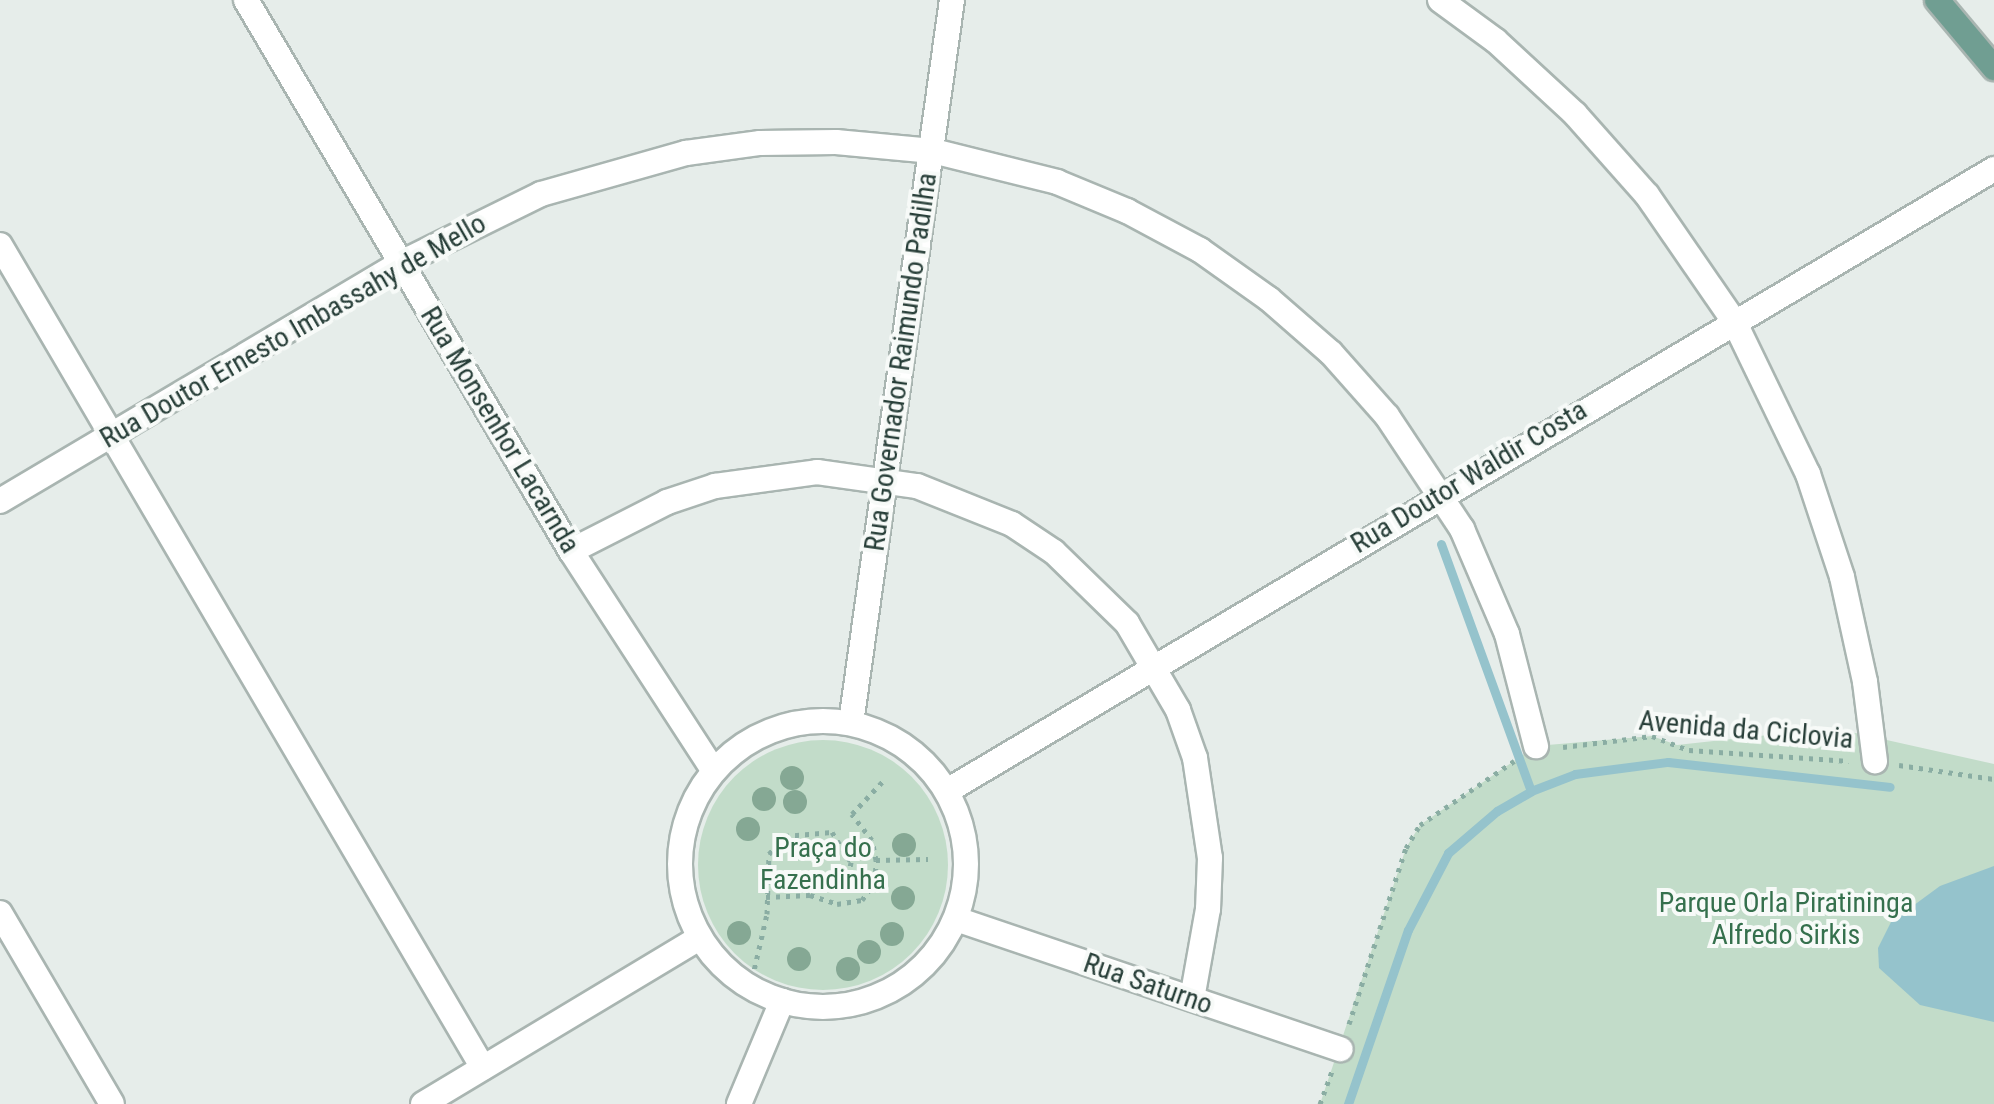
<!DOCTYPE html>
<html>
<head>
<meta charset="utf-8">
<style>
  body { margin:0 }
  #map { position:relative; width:1994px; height:1104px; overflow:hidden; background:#e6edea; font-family:"Roboto Condensed",sans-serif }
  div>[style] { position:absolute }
  .green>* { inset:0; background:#c2dcc9 }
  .round { border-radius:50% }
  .water>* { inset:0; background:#95c3cc }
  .stream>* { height:9px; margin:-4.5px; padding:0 4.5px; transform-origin:4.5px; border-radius:4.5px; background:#95c3cc }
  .path>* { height:5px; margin-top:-2.5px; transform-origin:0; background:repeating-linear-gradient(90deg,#8aada3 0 4px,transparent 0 10px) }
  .roads { filter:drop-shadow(2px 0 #a9b5b1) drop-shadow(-2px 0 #a9b5b1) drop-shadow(0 2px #a9b5b1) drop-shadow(0 -2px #a9b5b1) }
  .minor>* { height:24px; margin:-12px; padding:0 12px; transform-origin:12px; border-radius:12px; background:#fff }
  .minor>.ring { margin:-12px; padding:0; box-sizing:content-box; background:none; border:24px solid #fff; border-radius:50% }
  .major>* { height:24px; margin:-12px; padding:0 12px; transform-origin:12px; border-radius:12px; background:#709e92 }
  .trees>* { width:24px; height:24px; margin:-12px; border-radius:50%; background:#85a894 }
  span { translate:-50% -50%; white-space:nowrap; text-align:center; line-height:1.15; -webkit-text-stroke:8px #f7faf8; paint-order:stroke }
  .street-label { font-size:28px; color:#273e38 }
  .park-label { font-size:28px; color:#35704d }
</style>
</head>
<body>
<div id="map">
  <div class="green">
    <i style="clip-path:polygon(1833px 728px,1994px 764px,1994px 1104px,1320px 1104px,1406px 848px,1420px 825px,1536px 746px,1652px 736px,1677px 745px)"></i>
    <i class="round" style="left:698px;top:740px;width:250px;height:250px"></i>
  </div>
  <div class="water">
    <i style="clip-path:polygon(1994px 866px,1994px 1022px,1920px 1005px,1879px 968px,1878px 948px,1891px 922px,1940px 886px)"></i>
  </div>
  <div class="stream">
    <i style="left:1441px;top:544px;width:263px;rotate:70deg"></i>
    <i style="left:1348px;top:1104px;width:184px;rotate:-71deg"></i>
    <i style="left:1408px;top:930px;width:87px;rotate:-62.5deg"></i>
    <i style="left:1448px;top:853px;width:65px;rotate:-40.6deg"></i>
    <i style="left:1497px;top:811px;width:39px;rotate:-30deg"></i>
    <i style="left:1531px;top:791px;width:47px;rotate:-21.1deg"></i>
    <i style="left:1575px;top:774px;width:94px;rotate:-7.4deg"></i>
    <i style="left:1668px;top:762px;width:223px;rotate:6.4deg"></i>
  </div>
  <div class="path">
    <i style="left:1563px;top:747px;width:90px;rotate:-7deg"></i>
    <i style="left:1652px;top:736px;width:40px;rotate:21deg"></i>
    <i style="left:1689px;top:750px;width:160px;rotate:3.9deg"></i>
    <i style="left:1899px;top:765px;width:96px;rotate:8.4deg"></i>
    <i style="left:876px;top:860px;width:52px;rotate:-1.1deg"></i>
    <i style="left:766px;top:897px;width:44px;rotate:-2.6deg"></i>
    <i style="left:810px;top:895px;width:28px;rotate:18deg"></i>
    <i style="left:837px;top:904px;width:25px;rotate:-9deg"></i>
    <i style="left:862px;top:900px;width:22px;rotate:-54deg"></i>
    <i style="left:875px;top:882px;width:22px;rotate:-87deg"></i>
    <i style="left:876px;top:860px;width:20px;rotate:-101deg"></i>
    <i style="left:872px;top:840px;width:33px;rotate:-128deg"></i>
    <i style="left:852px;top:814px;width:47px;rotate:-46.7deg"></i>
    <i style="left:750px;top:988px;width:76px;rotate:-77.1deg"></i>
    <i style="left:767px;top:914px;width:60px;rotate:-88.1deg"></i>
    <i style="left:769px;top:854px;width:24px;rotate:-48deg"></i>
    <i style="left:785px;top:836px;width:47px;rotate:-4.9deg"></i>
    <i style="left:832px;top:832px;width:36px;rotate:58deg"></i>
    <i style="left:851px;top:862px;width:11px;rotate:100deg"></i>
    <i style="left:849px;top:873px;width:22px;rotate:167deg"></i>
    <i style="left:828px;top:878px;width:6px;rotate:-149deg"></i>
    <i style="left:1349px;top:1024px;width:185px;rotate:-72.1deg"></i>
    <i style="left:1406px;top:848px;width:27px;rotate:-59deg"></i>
    <i style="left:1420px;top:825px;width:114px;rotate:-34.2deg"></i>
    <i style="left:1320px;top:1104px;width:35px;rotate:-70deg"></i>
  </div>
  <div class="roads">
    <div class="minor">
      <i style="left:246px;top:0;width:640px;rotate:59.47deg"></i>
      <i style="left:571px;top:551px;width:262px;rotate:57deg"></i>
      <i style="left:1440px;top:0;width:69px;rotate:36.2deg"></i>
      <i style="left:1496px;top:41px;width:108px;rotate:42.7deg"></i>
      <i style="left:1575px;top:114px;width:108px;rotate:48.4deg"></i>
      <i style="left:1647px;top:195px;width:153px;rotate:55.4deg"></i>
      <i style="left:1734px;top:321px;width:170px;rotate:64.2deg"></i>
      <i style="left:1808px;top:474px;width:108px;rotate:71.7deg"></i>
      <i style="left:1842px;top:577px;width:107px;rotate:77.6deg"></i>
      <i style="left:1865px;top:682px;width:80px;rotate:82.8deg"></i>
      <i style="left:0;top:245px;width:954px;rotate:59.59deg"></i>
      <i style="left:0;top:501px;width:466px;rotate:-30.7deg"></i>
      <i style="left:401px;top:263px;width:156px;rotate:-26.2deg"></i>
      <i style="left:541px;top:194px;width:151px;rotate:-15.8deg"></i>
      <i style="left:686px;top:153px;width:75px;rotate:-7.7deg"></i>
      <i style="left:760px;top:143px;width:76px;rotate:-0.8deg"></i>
      <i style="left:836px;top:142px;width:97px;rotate:5.3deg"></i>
      <i style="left:933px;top:151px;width:128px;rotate:14deg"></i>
      <i style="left:1057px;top:182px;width:76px;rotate:22.5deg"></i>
      <i style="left:1127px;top:211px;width:83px;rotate:28.1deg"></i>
      <i style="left:1200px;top:250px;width:85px;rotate:35.4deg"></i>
      <i style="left:1269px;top:299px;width:82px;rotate:41.1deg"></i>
      <i style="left:1331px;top:353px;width:84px;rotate:48.4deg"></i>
      <i style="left:1387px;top:416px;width:136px;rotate:56.4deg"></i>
      <i style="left:1462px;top:529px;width:114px;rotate:66.8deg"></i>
      <i style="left:1507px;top:634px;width:116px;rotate:75.5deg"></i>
      <i style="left:571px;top:551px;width:108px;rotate:-27deg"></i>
      <i style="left:667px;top:502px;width:51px;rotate:-18.4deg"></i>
      <i style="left:715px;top:486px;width:103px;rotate:-7.8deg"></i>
      <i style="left:817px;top:472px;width:101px;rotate:8deg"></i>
      <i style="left:917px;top:486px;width:102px;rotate:21.8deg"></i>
      <i style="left:1012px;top:524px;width:50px;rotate:33.7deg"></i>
      <i style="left:1054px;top:552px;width:102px;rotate:44.2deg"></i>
      <i style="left:1127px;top:623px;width:101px;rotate:59.6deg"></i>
      <i style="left:1178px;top:710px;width:51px;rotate:70.5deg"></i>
      <i style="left:1195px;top:758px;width:101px;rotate:81.5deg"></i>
      <i style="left:1210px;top:858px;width:51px;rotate:92.2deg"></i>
      <i style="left:1208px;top:909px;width:91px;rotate:100.1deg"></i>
      <i class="ring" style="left:680px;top:721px;width:262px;height:262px"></i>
      <i style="left:851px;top:723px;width:730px;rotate:-82.05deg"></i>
      <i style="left:947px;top:791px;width:1218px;rotate:-30.71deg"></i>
      <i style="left:0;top:913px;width:221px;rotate:59.6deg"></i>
      <i style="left:956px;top:919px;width:406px;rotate:18.7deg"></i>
      <i style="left:423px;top:1104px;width:322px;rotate:-31deg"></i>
      <i style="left:739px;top:1104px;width:112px;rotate:-67.3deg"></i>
    </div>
    <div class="major">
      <i style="left:1937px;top:0;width:89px;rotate:50deg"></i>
    </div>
  </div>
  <div class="trees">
    <i style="left:792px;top:778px"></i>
    <i style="left:764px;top:799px"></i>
    <i style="left:795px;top:802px"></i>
    <i style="left:748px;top:829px"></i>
    <i style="left:904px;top:845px"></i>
    <i style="left:903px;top:898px"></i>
    <i style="left:739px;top:933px"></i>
    <i style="left:892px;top:934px"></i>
    <i style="left:869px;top:952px"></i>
    <i style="left:799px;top:959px"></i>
    <i style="left:848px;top:969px"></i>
  </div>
  <div class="street-label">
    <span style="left:293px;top:331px;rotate:-30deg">Rua Doutor Ernesto Imbassahy de Mello</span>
    <span style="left:901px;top:362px;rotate:-82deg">Rua Governador Raimundo Padilha</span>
    <span style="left:500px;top:430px;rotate:59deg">Rua Monsenhor Lacarnda</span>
    <span style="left:1469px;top:477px;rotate:-31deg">Rua Doutor Waldir Costa</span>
    <span style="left:1746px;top:730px;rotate:5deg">Avenida da Ciclovia</span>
    <span style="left:1148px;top:984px;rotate:19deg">Rua Saturno</span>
  </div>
  <div class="park-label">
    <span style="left:823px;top:864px">Praça do<br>Fazendinha</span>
    <span style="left:1786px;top:919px">Parque Orla Piratininga<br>Alfredo Sirkis</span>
  </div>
</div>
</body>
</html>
